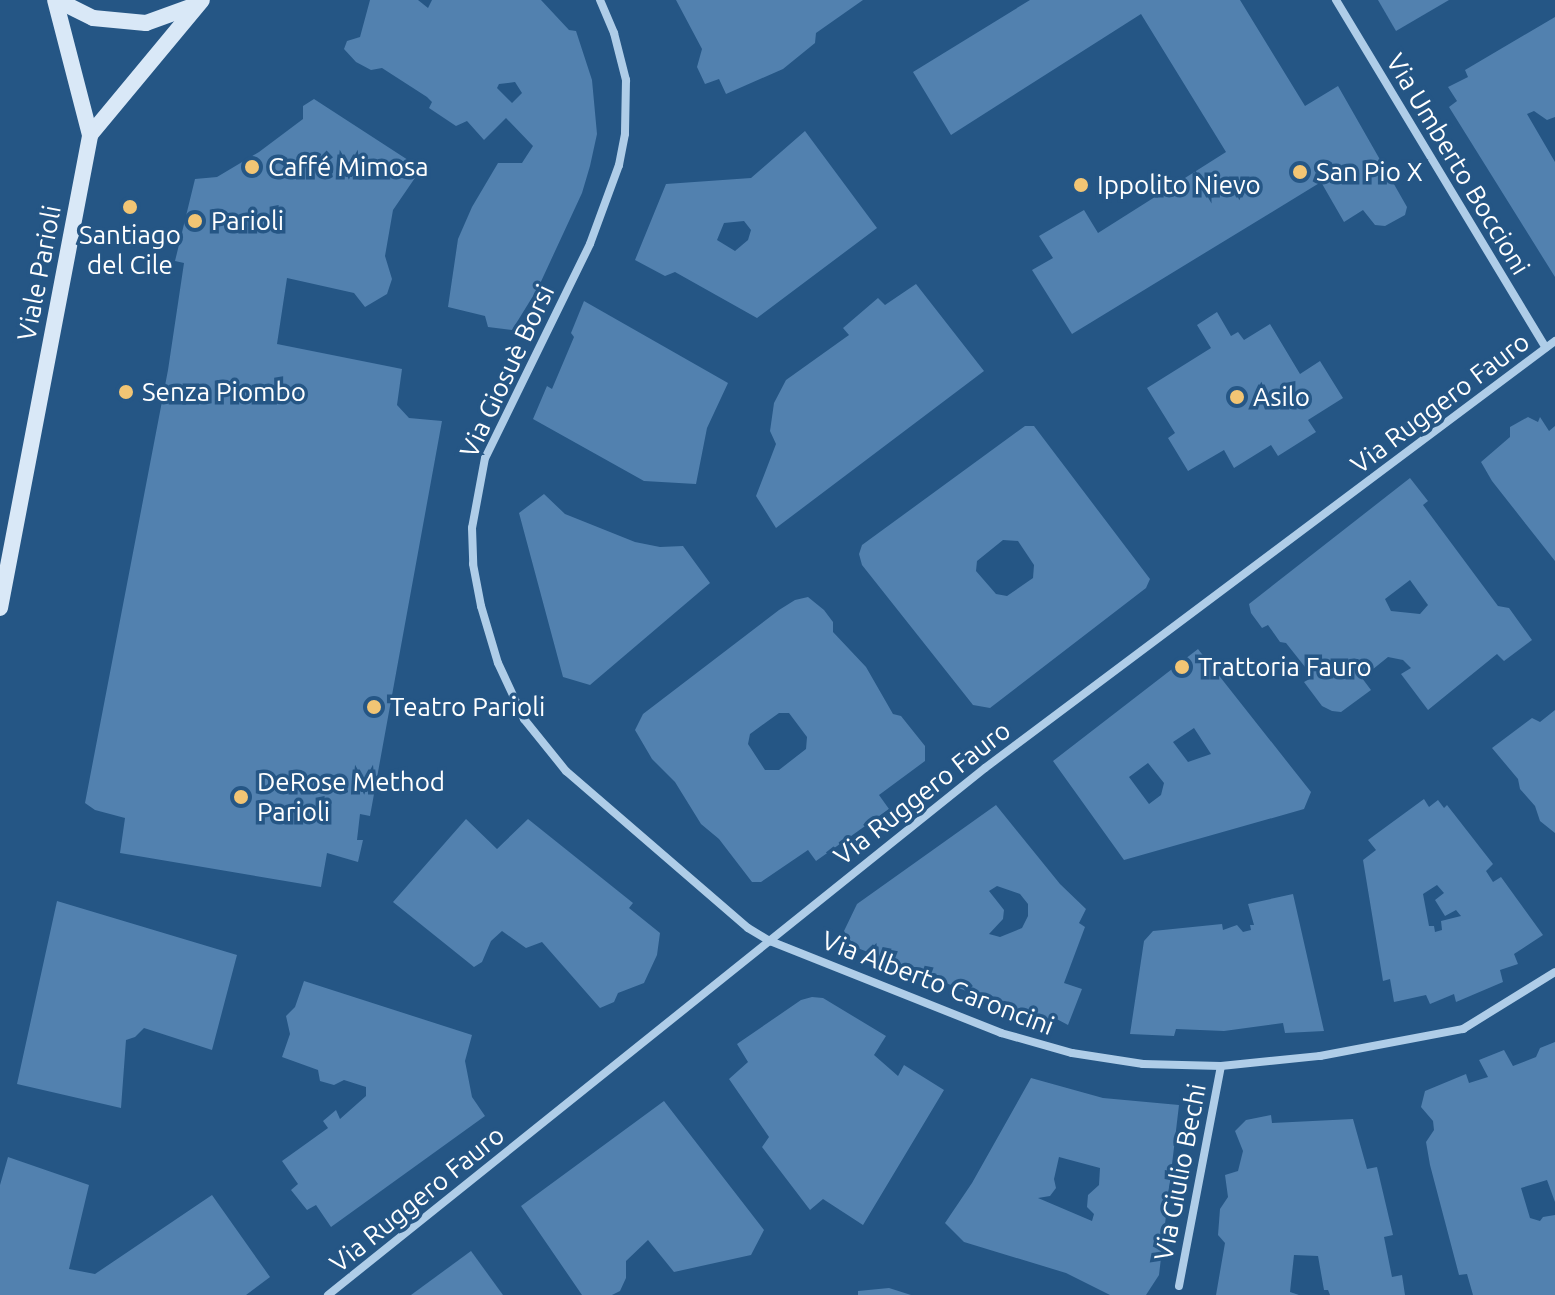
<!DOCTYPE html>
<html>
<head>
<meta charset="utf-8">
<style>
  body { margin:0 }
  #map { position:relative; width:1555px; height:1295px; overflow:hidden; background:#255685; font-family:Ubuntu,sans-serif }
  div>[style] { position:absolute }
  .building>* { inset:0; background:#5281af }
  .minor>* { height:8px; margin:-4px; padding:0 4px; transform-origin:4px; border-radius:4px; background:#afcde8 }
  .secondary>* { height:16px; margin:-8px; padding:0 8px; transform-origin:8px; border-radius:8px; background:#d9e8f7 }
  .dots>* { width:22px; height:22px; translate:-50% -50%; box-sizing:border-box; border:4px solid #255685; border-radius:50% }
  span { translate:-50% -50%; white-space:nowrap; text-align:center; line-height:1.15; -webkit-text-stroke:7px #255685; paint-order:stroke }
  .street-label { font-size:26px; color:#fff }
  .poi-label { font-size:26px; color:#fff }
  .left { translate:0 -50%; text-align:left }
</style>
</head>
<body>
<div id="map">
  <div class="building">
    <i style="clip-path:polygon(evenodd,370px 0,418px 0,428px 8px,432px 0,541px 0,569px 30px,576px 31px,592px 80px,597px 134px,590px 166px,582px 193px,538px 288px,512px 330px,488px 327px,485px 316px,448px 307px,458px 239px,472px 207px,498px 163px,522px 163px,533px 146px,506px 118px,484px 140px,467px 121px,456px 126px,429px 108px,432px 102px,427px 97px,382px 68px,371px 70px,356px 62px,344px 49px,347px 41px,360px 37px,370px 0,515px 82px,522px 93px,512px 103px,497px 88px,499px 84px,515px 82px)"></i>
    <i style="clip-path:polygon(676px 0,863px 0,816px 33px,815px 43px,783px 69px,726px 94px,719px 79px,705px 84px,697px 67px,702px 49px)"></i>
    <i style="clip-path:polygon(1030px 0,1240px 0,1305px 106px,1338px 86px,1407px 207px,1405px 215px,1385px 226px,1375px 225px,1363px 210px,1344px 222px,1321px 182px,1072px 334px,1032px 270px,1053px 258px,1039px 236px,1084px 210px,1098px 233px,1226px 152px,1141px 14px,951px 135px,913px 72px)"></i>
    <i style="clip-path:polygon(1378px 0,1449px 0,1396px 31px)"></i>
    <i style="clip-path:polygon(1555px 17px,1555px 117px,1547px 120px,1534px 111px,1527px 114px,1555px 162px,1555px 277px,1449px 107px,1457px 101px,1448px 87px,1468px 77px,1465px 70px)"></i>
    <i style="clip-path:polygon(314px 99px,408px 160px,419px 172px,393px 210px,385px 256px,392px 279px,387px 294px,365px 307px,354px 293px,287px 278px,277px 344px,402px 369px,397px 405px,409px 418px,442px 421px,370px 816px,360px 814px,357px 840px,363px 840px,358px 862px,327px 853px,321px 887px,120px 853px,125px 818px,95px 810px,85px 803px,168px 370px,184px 263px,175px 261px,195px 179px,217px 177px,259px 152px,303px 119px,303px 106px)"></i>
    <i style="clip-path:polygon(evenodd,805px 131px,877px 228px,757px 318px,675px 272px,665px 276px,635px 260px,666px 184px,751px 178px,805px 131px,744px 221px,751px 230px,748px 240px,735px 251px,717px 240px,724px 223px,744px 221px)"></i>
    <i style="clip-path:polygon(916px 284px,984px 371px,776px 528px,756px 496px,776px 444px,770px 431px,774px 403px,786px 380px,849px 335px,843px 328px,878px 298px,885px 305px)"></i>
    <i style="clip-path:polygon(584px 301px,728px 383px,707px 428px,696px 484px,644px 481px,533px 419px,547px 386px,552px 389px,574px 337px,571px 333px)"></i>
    <i style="clip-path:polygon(1217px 312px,1231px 336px,1238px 332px,1244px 340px,1270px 324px,1300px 374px,1320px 361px,1343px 398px,1308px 420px,1316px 432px,1278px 456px,1271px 445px,1234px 468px,1224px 450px,1188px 471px,1168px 438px,1175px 433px,1147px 388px,1211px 348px,1197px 325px)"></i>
    <i style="clip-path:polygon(1528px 417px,1538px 422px,1540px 417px,1549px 431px,1555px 426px,1555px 561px,1492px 481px,1481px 462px,1510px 437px,1510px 427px)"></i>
    <i style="clip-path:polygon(evenodd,1025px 426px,1034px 426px,1150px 579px,1146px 588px,990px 708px,973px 705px,862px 565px,859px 554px,862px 545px,1025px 426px,1003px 540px,1018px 541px,1034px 565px,1033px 578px,1007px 596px,996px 594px,976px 571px,977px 561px,1003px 540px)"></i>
    <i style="clip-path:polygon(evenodd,1410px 478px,1428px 501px,1423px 505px,1498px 606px,1509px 608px,1532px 640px,1504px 661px,1497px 654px,1428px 710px,1401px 674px,1411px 668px,1403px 660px,1388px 657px,1362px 678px,1371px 690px,1341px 712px,1332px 711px,1322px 706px,1304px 682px,1313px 677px,1286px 643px,1280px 642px,1268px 625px,1262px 628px,1251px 613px,1249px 604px,1410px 478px,1410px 580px,1428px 605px,1420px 614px,1391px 611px,1385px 599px,1410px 580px)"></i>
    <i style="clip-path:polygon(544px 494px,565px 514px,635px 542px,660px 547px,683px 546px,710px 583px,590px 685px,563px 677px,519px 513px)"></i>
    <i style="clip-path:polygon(evenodd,808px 597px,824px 610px,833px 622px,833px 632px,866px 667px,893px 714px,901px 716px,925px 746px,925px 761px,879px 795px,889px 809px,816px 861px,808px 850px,761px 882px,752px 882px,719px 839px,701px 824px,675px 782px,652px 759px,635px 730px,643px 714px,779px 610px,795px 600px,808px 597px,779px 713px,789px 713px,807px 737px,806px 749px,779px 770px,765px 770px,748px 744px,750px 734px,779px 713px)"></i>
    <i style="clip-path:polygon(evenodd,1198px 649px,1311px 792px,1304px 809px,1124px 860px,1053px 761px,1198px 649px,1194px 728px,1211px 754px,1188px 762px,1173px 742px,1194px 728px,1198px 649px,1148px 763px,1164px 783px,1161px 795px,1149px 804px,1129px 777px,1148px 763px)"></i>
    <i style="clip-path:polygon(1555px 710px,1555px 833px,1540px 821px,1535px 806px,1520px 789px,1518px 779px,1492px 748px,1532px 718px,1540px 722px)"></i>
    <i style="clip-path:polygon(evenodd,1424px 799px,1429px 807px,1438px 800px,1444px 808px,1447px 805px,1493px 864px,1486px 871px,1493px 882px,1501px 877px,1543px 935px,1514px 954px,1518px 964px,1500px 970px,1503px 982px,1456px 1002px,1454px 994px,1430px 1004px,1426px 995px,1394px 1002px,1390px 979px,1383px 981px,1363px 860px,1376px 850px,1368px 840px,1424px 799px,1437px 885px,1444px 893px,1435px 900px,1445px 916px,1456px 910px,1461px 916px,1441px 921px,1442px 930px,1435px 932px,1434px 926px,1429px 926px,1423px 894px,1437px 885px)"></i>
    <i style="clip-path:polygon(evenodd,996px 805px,1060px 884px,1086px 909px,1079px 923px,1085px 927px,1064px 983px,1082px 989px,1068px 1025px,1051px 1016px,1047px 1023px,855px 947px,844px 931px,857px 904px,996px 805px,997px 886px,1020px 894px,1028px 904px,1028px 916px,1022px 928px,1000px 937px,989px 934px,1003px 919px,1004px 910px,989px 891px,997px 886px)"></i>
    <i style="clip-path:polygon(466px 819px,497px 849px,528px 819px,633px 903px,629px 908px,660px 933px,657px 955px,644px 983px,618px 993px,614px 1002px,600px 1008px,542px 942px,526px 948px,502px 931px,491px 941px,482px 962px,474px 967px,393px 902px)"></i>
    <i style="clip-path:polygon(1293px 894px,1324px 1031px,1285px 1033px,1283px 1023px,1224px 1031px,1176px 1029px,1174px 1036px,1130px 1034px,1144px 941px,1153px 931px,1222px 924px,1223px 930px,1237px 925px,1243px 932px,1251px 930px,1250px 925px,1254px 925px,1248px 904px)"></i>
    <i style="clip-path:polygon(57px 901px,237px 955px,212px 1050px,144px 1028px,135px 1037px,126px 1040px,121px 1108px,17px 1084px)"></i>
    <i style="clip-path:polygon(304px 981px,472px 1035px,465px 1061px,472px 1097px,485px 1116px,331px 1227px,316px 1205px,307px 1210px,291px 1190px,298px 1184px,282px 1161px,328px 1128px,323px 1121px,336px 1110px,340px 1119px,366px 1096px,366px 1087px,344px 1080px,334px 1085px,320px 1081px,318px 1070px,282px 1057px,290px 1034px,286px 1016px,295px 1007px)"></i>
    <i style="clip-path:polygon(812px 997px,823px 998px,886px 1036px,874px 1055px,898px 1076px,904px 1065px,944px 1090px,863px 1225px,823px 1199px,810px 1210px,762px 1147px,769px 1137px,729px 1079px,748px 1062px,737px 1044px,801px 1000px)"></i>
    <i style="clip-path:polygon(1555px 1042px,1555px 1202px,1547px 1180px,1521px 1188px,1530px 1218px,1540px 1221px,1543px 1217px,1555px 1215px,1555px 1295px,1473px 1295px,1467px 1274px,1459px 1275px,1430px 1165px,1426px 1142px,1434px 1130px,1433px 1121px,1421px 1107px,1425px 1091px,1466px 1074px,1469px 1083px,1488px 1077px,1479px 1060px,1504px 1050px,1513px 1066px,1536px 1057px,1540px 1048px)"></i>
    <i style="clip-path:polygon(evenodd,1031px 1078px,1103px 1098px,1179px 1105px,1159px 1275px,1146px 1295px,1110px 1295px,1066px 1273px,964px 1242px,945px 1223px,972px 1183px,1031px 1078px,1059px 1157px,1100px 1168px,1099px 1185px,1088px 1195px,1087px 1207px,1094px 1214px,1092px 1221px,1038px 1198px,1050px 1196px,1056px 1188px,1054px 1179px,1059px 1157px)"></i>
    <i style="clip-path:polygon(664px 1101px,764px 1230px,751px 1255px,674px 1272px,648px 1240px,626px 1261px,626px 1278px,620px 1291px,612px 1295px,582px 1295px,521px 1206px)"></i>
    <i style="clip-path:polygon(1271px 1115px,1272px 1123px,1353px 1119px,1367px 1169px,1377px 1167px,1393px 1235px,1384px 1237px,1392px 1277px,1402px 1275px,1405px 1295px,1330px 1295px,1328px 1290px,1324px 1290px,1318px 1256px,1294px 1255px,1290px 1292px,1299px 1295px,1216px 1295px,1225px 1243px,1218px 1235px,1220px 1209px,1228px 1197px,1225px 1175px,1238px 1171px,1243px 1151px,1235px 1131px,1246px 1120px)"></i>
    <i style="clip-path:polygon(8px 1157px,89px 1185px,69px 1269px,95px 1274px,212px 1195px,270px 1277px,246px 1295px,0 1295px,0 1185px)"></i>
    <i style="clip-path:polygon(471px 1251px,503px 1295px,411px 1295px)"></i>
    <i style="clip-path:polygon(889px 1288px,911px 1295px,858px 1295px,858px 1291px)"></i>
  </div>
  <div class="minor">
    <i style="left:600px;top:0;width:36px;rotate:67deg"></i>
    <i style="left:614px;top:33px;width:49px;rotate:75.7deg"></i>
    <i style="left:626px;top:80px;width:54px;rotate:91.1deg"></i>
    <i style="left:625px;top:134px;width:32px;rotate:101deg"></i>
    <i style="left:619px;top:165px;width:84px;rotate:110.2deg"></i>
    <i style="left:590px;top:244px;width:238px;rotate:116.1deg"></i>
    <i style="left:485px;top:458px;width:71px;rotate:100.5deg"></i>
    <i style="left:472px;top:528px;width:36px;rotate:88deg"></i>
    <i style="left:473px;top:564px;width:43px;rotate:79.2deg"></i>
    <i style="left:481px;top:606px;width:59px;rotate:73.4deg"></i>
    <i style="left:498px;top:663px;width:62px;rotate:65.1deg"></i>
    <i style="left:524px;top:719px;width:67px;rotate:51.1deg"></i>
    <i style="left:566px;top:771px;width:240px;rotate:40.8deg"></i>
    <i style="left:748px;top:928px;width:26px;rotate:31deg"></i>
    <i style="left:770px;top:941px;width:249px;rotate:21.7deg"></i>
    <i style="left:1001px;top:1033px;width:74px;rotate:15.7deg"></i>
    <i style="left:1072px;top:1053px;width:72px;rotate:8.8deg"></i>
    <i style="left:1143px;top:1064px;width:78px;rotate:1.5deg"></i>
    <i style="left:1221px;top:1066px;width:100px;rotate:-5.8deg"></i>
    <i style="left:1320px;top:1056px;width:146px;rotate:-10.7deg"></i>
    <i style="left:1463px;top:1029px;width:108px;rotate:-31.8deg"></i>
    <i style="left:1336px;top:0;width:406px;rotate:58.9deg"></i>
    <i style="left:1179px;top:1286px;width:224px;rotate:-79.2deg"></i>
    <i style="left:328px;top:1295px;width:842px;rotate:-38.73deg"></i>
    <i style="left:985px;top:768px;width:712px;rotate:-36.84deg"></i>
  </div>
  <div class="secondary">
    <i style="left:57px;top:0;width:40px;rotate:26.6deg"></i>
    <i style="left:93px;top:18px;width:53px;rotate:5.4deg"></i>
    <i style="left:146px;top:23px;width:50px;rotate:-19.9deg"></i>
    <i style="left:90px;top:135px;width:175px;rotate:-50.3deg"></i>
    <i style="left:0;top:608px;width:481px;rotate:-79.2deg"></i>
    <i style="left:90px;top:135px;width:139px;rotate:-104.5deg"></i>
  </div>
  <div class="dots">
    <i style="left:252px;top:167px;background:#f2c574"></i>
    <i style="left:1300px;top:172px;background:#f2c574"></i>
    <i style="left:1081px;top:185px;background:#f2c574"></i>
    <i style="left:130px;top:207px;background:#f2c574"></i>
    <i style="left:195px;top:221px;background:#f2c574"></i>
    <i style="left:126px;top:392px;background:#f2c574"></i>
    <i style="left:1237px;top:397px;background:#f2c574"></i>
    <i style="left:1182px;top:667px;background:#f2c574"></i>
    <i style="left:374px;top:707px;background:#f2c574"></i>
    <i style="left:241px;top:797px;background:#f2c574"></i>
  </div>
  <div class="street-label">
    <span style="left:1458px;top:164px;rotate:59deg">Via Umberto Boccioni</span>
    <span style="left:39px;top:273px;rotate:-79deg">Viale Parioli</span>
    <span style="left:507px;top:371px;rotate:-65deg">Via Giosuè Borsi</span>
    <span style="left:1440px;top:403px;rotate:-37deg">Via Ruggero Fauro</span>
    <span style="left:922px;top:793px;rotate:-38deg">Via Ruggero Fauro</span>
    <span style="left:938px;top:983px;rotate:21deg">Via Alberto Caroncini</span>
    <span style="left:1180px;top:1172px;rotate:-79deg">Via Giulio Bechi</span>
    <span style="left:417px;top:1199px;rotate:-39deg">Via Ruggero Fauro</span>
  </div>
  <div class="poi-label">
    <span class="left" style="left:268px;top:167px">Caffé Mimosa</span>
    <span class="left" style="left:1316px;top:172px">San Pio X</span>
    <span class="left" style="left:1097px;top:185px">Ippolito Nievo</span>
    <span class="left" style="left:211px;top:221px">Parioli</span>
    <span style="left:130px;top:250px">Santiago<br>del Cile</span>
    <span class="left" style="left:142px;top:392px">Senza Piombo</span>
    <span class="left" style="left:1253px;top:397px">Asilo</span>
    <span class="left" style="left:1198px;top:667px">Trattoria Fauro</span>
    <span class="left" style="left:390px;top:707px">Teatro Parioli</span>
    <span class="left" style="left:257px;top:797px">DeRose Method<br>Parioli</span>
  </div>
</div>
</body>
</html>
